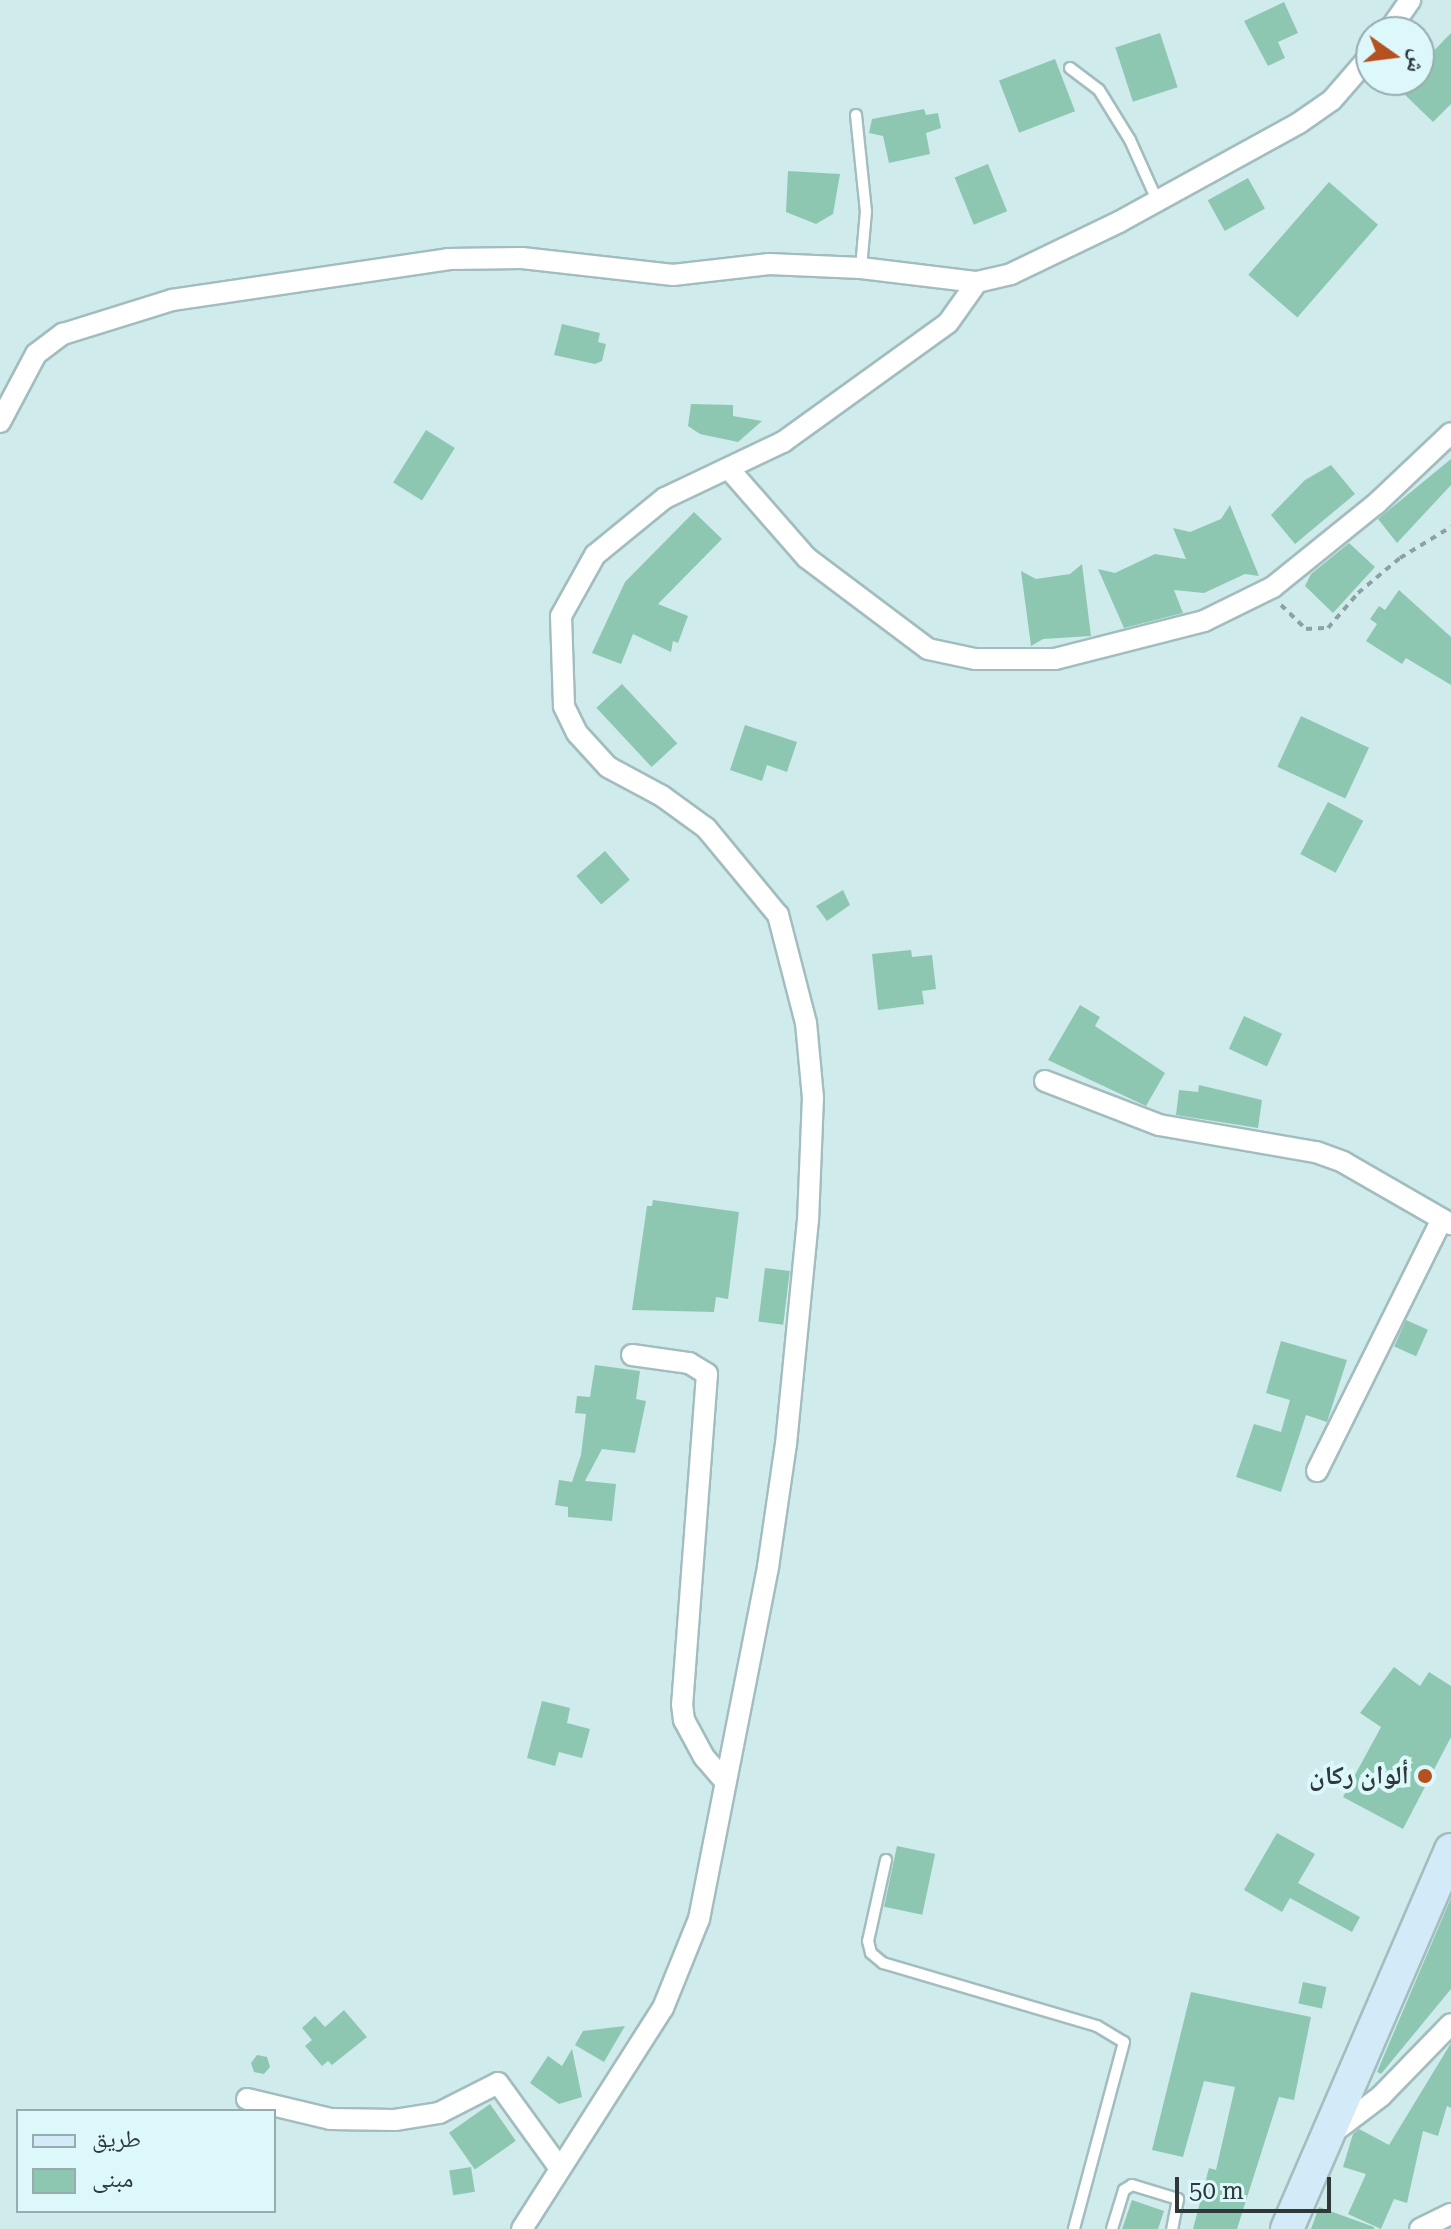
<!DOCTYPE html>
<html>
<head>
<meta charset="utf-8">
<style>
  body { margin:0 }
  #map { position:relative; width:1451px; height:2229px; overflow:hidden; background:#cfebec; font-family:"Roboto Serif","Noto Naskh Arabic",serif }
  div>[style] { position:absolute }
  .building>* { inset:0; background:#8ec7b1; transform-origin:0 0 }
  .path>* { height:4px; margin-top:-2px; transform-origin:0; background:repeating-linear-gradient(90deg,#8da1a2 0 6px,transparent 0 12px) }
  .roads { filter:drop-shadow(2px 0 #a3bdbf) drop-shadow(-2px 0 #a3bdbf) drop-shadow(0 2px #a3bdbf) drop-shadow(0 -2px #a3bdbf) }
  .lane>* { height:10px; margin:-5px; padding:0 5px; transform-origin:5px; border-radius:5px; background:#fff }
  .street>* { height:20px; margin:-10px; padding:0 10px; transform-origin:10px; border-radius:10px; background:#fff }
  .primary>* { height:32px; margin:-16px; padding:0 16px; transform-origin:16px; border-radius:16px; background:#d3ebf8 }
  .dots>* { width:22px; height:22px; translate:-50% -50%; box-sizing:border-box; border:4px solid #dcf8fa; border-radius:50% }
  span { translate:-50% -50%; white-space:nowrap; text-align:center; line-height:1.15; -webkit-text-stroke:8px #dcf8fa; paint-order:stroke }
  .poi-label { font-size:26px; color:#2f393a; font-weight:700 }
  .right { translate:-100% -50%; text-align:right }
  .legend { position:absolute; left:16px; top:2109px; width:260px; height:104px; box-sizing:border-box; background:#dcf8fa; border:2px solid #97acad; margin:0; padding:10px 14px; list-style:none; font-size:24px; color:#2f393a }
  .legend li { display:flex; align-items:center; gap:16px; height:40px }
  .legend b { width:40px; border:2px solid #97acad }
  .north { position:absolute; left:1355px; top:16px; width:80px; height:80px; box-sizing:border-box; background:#dcf8fa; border:2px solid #97acad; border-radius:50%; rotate:104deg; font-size:22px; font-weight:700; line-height:32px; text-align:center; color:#2f393a }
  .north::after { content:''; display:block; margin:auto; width:28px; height:36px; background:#b55021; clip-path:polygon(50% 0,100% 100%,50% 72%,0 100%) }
  .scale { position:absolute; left:1175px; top:2177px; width:156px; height:36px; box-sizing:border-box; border:4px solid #2f393a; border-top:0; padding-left:10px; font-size:24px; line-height:28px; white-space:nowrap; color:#2f393a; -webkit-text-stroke:6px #dcf8fa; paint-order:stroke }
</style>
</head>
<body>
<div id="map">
  <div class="building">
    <i style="clip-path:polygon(1284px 2px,1298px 33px,1278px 42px,1285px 58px,1268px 66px,1244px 21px)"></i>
    <i style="left:1160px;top:33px;width:57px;height:47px;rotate:72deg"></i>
    <i style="clip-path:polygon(1451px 33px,1451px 104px,1433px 122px,1398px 88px,1406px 80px,1419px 80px,1419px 66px)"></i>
    <i style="left:1055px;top:59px;width:56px;height:60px;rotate:69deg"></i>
    <i style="clip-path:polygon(924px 109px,926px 115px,938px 113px,941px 128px,926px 133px,930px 154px,889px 163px,883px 136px,869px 133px,872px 119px)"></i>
    <i style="left:988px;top:164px;width:51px;height:36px;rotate:68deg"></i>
    <i style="clip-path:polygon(788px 171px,840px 174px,833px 214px,816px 224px,786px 212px)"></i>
    <i style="left:1248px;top:178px;width:35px;height:46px;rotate:61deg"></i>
    <i style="left:1329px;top:182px;width:65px;height:123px;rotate:41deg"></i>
    <i style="clip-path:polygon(562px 324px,600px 333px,598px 342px,606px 344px,602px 361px,595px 364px,554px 355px)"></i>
    <i style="clip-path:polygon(691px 404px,733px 405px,733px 416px,762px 421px,738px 442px,700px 434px,688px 426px)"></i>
    <i style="left:426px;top:430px;width:34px;height:62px;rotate:32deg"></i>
    <i style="clip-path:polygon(1451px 459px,1451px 485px,1397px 543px,1378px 519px)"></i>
    <i style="clip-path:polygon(1331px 465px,1355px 494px,1295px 544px,1271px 515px,1305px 480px)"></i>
    <i style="clip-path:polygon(1230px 505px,1259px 576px,1245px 574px,1204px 593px,1174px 590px,1183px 613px,1124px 628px,1098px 569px,1115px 573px,1155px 554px,1186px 559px,1173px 528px,1190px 532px,1221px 519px)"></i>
    <i style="clip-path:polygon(694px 512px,722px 539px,658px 604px,688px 616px,678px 643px,673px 641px,671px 652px,633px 634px,621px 664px,592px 653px,625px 582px)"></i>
    <i style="clip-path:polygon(1349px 543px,1375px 567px,1333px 613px,1305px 586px,1311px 574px)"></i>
    <i style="clip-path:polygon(1082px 564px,1091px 636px,1043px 639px,1031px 646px,1021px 571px,1036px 579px,1070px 574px)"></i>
    <i style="clip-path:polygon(1399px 590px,1451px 637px,1451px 685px,1406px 658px,1402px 664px,1366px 641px,1377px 624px,1370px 619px,1379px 606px,1385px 610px)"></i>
    <i style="left:622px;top:684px;width:81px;height:35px;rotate:47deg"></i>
    <i style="left:1301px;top:716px;width:75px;height:56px;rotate:25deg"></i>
    <i style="clip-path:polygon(745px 725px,797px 742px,787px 772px,767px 765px,762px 781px,730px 770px)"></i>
    <i style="left:1328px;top:802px;width:40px;height:59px;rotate:28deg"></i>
    <i style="left:605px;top:851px;width:38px;height:38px;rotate:49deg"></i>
    <i style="clip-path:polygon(843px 890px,850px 905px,827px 921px,816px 906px)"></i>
    <i style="clip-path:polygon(911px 950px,912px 957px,932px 955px,936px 989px,922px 991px,924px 1004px,878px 1010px,872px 954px)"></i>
    <i style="clip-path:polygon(1080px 1005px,1100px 1017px,1095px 1026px,1165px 1073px,1146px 1106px,1048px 1060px)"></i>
    <i style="left:1244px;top:1016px;width:42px;height:36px;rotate:25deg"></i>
    <i style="clip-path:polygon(1199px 1085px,1262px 1100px,1258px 1128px,1176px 1115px,1179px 1090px,1198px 1092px)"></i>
    <i style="clip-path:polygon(653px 1200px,739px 1212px,728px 1299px,716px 1297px,714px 1312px,632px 1310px,647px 1206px,652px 1206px)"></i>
    <i style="left:765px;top:1268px;width:25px;height:54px;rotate:7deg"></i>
    <i style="left:1406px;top:1320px;width:24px;height:29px;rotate:24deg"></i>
    <i style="clip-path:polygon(1281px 1341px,1347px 1360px,1327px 1422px,1306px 1415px,1281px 1492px,1236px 1477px,1254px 1424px,1281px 1432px,1290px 1400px,1266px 1393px)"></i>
    <i style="clip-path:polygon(595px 1365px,640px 1371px,636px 1399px,646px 1401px,635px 1453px,602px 1449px,585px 1481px,616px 1484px,612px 1521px,568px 1517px,568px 1507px,555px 1505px,559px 1480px,572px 1482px,581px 1455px,586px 1414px,575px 1413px,577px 1396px,590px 1397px)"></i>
    <i style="clip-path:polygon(1394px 1667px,1420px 1686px,1429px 1672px,1451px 1686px,1451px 1737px,1403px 1829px,1343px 1797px,1381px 1727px,1360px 1713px)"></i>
    <i style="clip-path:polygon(542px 1701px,570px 1708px,567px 1723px,590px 1729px,582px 1758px,559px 1752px,555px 1766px,527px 1758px)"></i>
    <i style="clip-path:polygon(1277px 1833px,1315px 1854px,1298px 1883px,1360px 1917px,1352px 1932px,1290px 1898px,1282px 1912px,1244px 1890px)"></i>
    <i style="left:897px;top:1846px;width:39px;height:62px;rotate:12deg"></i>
    <i style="clip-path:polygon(1451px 1898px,1451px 1989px,1381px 2074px,1377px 2072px)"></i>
    <i style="left:1303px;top:1982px;width:24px;height:22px;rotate:12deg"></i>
    <i style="clip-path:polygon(1191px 1992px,1311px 2017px,1294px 2100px,1279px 2097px,1237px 2229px,1193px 2229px,1209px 2168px,1216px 2170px,1235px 2087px,1204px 2081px,1183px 2157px,1152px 2150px)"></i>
    <i style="clip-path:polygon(344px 2010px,367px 2037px,332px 2065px,328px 2061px,322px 2066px,305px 2046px,312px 2040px,302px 2028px,315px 2016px,325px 2027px)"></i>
    <i style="clip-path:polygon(625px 2026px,604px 2062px,575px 2045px,583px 2031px)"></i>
    <i style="clip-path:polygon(1451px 2043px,1451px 2108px,1447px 2106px,1438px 2136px,1423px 2131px,1407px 2203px,1394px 2199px,1381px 2229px,1348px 2214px,1366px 2174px,1343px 2167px,1353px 2134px,1359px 2129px,1389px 2145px)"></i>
    <i style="clip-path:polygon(572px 2049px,582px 2097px,559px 2104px,530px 2083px,548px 2056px,562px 2066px)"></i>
    <i style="clip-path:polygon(257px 2055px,267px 2057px,270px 2067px,264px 2074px,254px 2072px,251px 2063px)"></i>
    <i style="left:490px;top:2104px;width:45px;height:50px;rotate:55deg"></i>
    <i style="left:471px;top:2167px;width:25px;height:22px;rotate:81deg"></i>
    <i style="clip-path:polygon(1132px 2200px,1164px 2211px,1158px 2229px,1122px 2229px)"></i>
    <i style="clip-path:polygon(1319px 2207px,1374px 2227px,1374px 2229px,1311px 2229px)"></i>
  </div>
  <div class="path">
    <i style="left:1281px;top:605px;width:35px;rotate:44deg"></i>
    <i style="left:1306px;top:629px;width:22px;rotate:-3deg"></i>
    <i style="left:1328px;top:628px;width:46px;rotate:-49.4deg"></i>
    <i style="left:1358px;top:593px;width:55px;rotate:-39.8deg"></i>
    <i style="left:1400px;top:558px;width:60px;rotate:-31.3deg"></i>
  </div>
  <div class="roads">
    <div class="lane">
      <i style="left:1070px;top:68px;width:36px;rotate:37deg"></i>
      <i style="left:1099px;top:90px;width:59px;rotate:58.2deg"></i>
      <i style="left:1130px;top:140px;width:66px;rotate:65.8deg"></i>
      <i style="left:856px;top:115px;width:97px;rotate:84.1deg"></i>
      <i style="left:866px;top:211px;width:57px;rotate:95deg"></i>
      <i style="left:886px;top:1860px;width:83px;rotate:102.5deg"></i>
      <i style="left:868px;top:1941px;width:12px;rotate:76deg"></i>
      <i style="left:871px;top:1953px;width:16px;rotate:40deg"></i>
      <i style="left:883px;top:1963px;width:223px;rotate:16.4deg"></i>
      <i style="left:1097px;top:2026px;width:31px;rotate:31deg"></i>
      <i style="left:1124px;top:2042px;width:194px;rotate:105deg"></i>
      <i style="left:1112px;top:2229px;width:41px;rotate:-72.9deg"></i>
      <i style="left:1124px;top:2190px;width:9px;rotate:-32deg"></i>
      <i style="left:1132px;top:2185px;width:48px;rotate:16.9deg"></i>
      <i style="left:1178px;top:2199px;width:31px;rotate:101deg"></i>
    </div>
    <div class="street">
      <i style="left:1388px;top:32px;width:39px;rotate:-55deg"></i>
      <i style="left:0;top:422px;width:77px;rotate:-62.1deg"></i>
      <i style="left:36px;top:354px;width:34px;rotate:-37deg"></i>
      <i style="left:63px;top:334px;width:114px;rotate:-17.3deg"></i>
      <i style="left:172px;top:300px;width:279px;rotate:-8.4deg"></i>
      <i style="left:448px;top:259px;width:74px;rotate:-0.8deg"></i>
      <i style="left:522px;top:258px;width:152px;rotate:6.4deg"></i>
      <i style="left:673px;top:275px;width:97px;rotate:-6.5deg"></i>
      <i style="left:769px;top:264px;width:92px;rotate:2.5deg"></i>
      <i style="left:861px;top:268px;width:117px;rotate:6.9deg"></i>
      <i style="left:729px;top:469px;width:118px;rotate:48.8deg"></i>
      <i style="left:807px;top:558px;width:151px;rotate:36.9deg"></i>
      <i style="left:928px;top:649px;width:48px;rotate:12deg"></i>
      <i style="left:975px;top:659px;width:80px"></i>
      <i style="left:1055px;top:659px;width:154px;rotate:-14.3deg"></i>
      <i style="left:1204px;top:621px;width:77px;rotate:-26.2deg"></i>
      <i style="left:1273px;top:587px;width:132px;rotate:-38.9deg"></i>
      <i style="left:1376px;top:504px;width:103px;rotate:-43.4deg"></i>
      <i style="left:1045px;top:1081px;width:122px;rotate:21.1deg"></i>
      <i style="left:1159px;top:1125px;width:159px;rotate:9.8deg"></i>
      <i style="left:1316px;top:1152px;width:29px;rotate:20deg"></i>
      <i style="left:1343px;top:1162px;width:125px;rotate:29.9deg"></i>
      <i style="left:632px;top:1355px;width:58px;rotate:8deg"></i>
      <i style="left:689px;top:1363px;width:21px;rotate:31deg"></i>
      <i style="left:707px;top:1374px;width:331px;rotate:94.3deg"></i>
      <i style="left:682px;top:1704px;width:16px;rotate:83deg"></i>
      <i style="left:684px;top:1720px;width:42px;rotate:61.6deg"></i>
      <i style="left:704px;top:1757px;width:30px;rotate:49deg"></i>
      <i style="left:1317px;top:1471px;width:281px;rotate:-63.6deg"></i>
      <i style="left:247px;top:2099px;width:85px;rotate:13.5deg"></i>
      <i style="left:330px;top:2119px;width:65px;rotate:0.9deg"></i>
      <i style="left:395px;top:2120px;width:45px;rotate:-9deg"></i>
      <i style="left:439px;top:2113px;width:66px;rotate:-27deg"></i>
      <i style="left:498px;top:2083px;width:102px;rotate:54.1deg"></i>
      <i style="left:1331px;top:2134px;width:63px;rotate:-37.2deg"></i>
      <i style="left:1381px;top:2096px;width:100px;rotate:-45.8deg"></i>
      <i style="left:522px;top:2229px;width:262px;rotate:-57.5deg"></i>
      <i style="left:663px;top:2008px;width:96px;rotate:-68deg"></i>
      <i style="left:699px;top:1919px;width:359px;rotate:-78.9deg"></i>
      <i style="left:768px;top:1567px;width:124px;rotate:-81.7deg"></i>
      <i style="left:786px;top:1444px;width:224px;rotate:-84.4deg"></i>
      <i style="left:808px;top:1221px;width:123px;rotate:-87.7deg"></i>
      <i style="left:813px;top:1098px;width:75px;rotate:-95.3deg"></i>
      <i style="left:806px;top:1023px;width:112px;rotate:-104.5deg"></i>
      <i style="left:778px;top:915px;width:113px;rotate:-129.6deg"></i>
      <i style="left:706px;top:828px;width:54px;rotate:-144deg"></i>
      <i style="left:662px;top:796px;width:61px;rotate:-151.8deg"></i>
      <i style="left:608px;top:767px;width:46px;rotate:-132.4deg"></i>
      <i style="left:577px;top:733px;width:30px;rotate:-116deg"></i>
      <i style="left:564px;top:706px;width:90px;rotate:-91.9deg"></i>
      <i style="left:561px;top:616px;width:70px;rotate:-60.9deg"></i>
      <i style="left:595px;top:555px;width:90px;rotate:-39.2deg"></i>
      <i style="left:665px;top:498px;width:131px;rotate:-25.4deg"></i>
      <i style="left:783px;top:442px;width:203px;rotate:-35.8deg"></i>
      <i style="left:948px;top:323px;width:50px;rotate:-54.7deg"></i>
      <i style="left:977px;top:282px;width:35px;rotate:-13deg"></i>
      <i style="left:1011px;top:274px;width:120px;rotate:-25.7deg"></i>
      <i style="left:1119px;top:222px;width:205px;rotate:-28.8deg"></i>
      <i style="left:1299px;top:123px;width:40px;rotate:-34.9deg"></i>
      <i style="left:1332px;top:100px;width:60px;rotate:-49.1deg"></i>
      <i style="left:1420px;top:2229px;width:34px;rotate:-26deg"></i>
    </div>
    <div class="primary">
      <i style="left:1287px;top:2229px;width:413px;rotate:-66.6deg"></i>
    </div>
  </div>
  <div class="dots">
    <i style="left:1425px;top:1776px;background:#b55021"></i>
  </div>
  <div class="poi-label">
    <span class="right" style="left:1409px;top:1776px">ألوان ركان</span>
  </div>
  <ul class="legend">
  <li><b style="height:10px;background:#d3ebf8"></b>طريق</li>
  <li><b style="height:22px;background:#8ec7b1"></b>مبنى</li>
  </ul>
  <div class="north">ش</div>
  <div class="scale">50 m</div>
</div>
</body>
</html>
